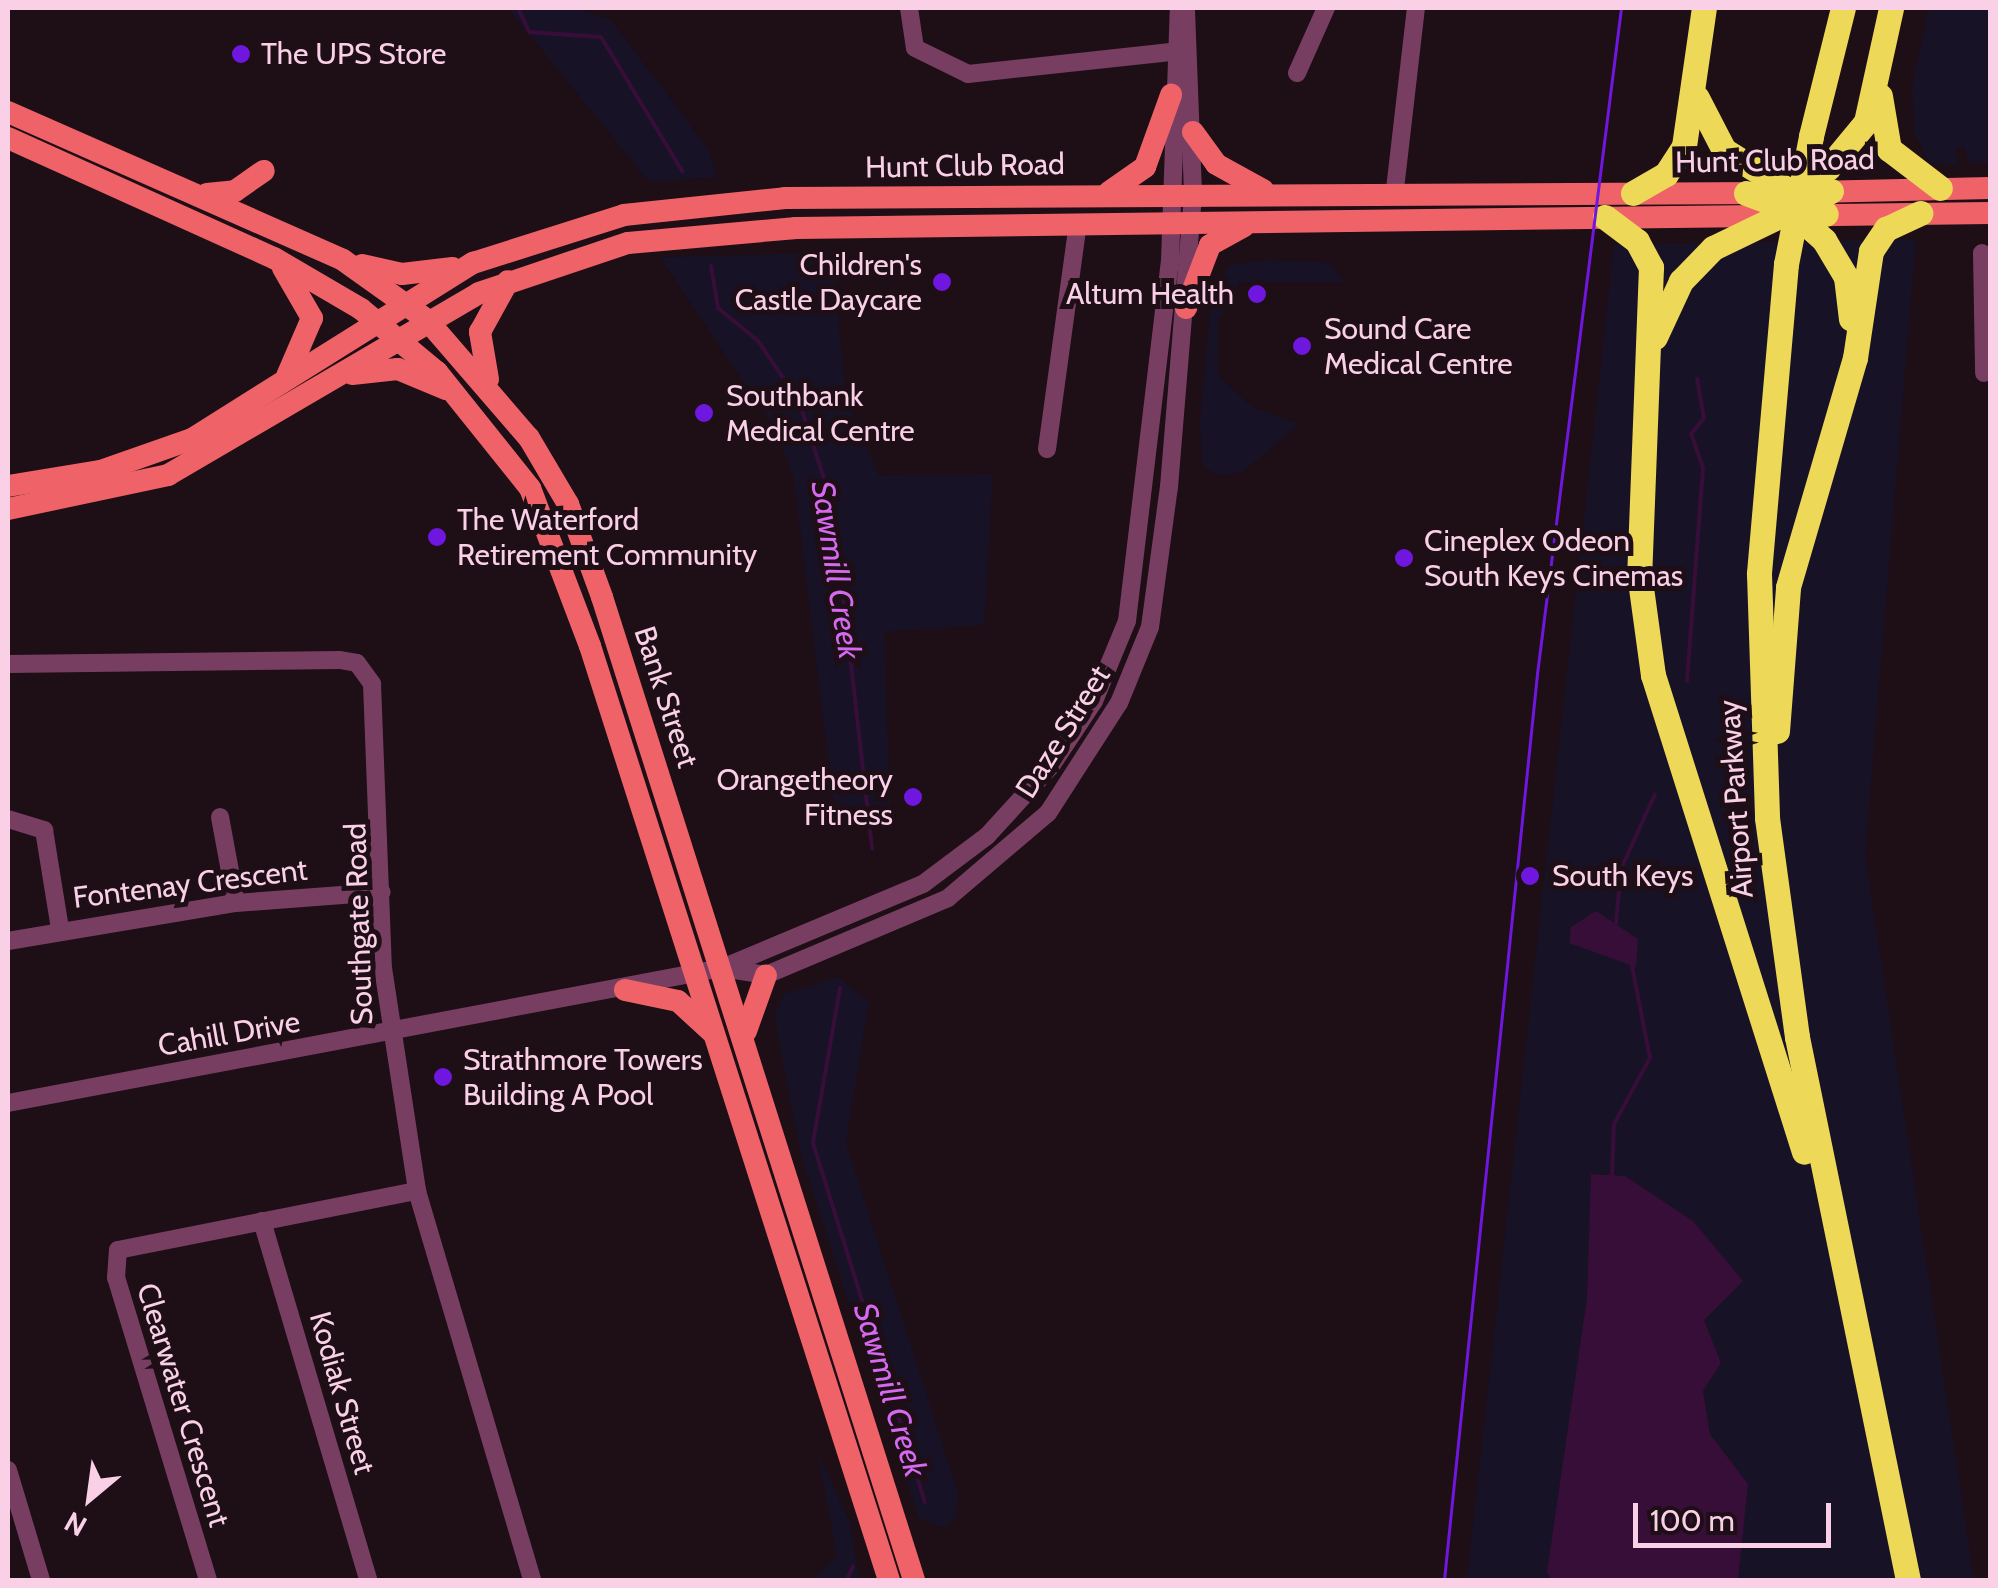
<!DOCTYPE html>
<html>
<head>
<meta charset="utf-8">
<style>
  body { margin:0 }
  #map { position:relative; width:1998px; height:1588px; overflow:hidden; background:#1e0e16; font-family:Cabin,sans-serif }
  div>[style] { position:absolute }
  .green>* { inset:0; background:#181227 }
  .water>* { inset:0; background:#360e38 }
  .stream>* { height:4px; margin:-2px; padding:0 2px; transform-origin:2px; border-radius:2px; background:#360e38 }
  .minor>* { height:18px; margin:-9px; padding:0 9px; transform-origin:9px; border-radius:9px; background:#783e62 }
  .major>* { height:22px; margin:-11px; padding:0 11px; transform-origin:11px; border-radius:11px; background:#ef6368 }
  .highway>* { height:25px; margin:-12.5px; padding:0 12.5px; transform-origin:12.5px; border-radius:12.5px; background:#eed858 }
  .tram>* { height:2.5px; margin:-1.25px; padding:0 1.25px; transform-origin:1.25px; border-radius:1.25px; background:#6f17df }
  .highway-bridge>* { height:25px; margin:-12.5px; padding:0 12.5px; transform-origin:12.5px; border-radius:12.5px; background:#eed858 }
  .dots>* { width:28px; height:28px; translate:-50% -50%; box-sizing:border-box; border:5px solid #1e0e16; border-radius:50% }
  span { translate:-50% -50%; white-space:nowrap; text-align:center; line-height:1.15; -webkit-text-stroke:10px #1e0e16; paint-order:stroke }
  .poi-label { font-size:30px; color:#fad0e7 }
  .left { translate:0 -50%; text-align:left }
  .right { translate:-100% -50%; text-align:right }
  .street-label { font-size:30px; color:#fad0e7 }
  .water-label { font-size:32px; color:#d569ef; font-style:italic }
  .frame { position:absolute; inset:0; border:10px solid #fad0e7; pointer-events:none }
  .north { position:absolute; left:40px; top:1448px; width:100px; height:100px; -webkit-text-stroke:8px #1e0e16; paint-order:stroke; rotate:209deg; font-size:28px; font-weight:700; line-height:40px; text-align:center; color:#fad0e7 }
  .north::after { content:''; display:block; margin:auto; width:35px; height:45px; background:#fad0e7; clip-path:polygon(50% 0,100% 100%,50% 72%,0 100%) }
  .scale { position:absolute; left:1633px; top:1503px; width:198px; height:45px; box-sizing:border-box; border:5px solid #fad0e7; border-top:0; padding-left:12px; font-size:30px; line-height:35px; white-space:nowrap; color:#fad0e7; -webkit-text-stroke:8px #1e0e16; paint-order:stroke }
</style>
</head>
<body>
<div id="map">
  <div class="green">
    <i style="clip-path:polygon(508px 8px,576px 8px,611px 20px,709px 150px,716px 177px,649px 182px)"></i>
    <i style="clip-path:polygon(1929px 8px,1990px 8px,1988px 163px,1968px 163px,1965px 147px,1956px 148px,1957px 164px,1930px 163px,1915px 135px,1912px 88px)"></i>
    <i style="clip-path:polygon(1916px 239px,1865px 854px,1974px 1580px,1738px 1580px,1747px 1484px,1710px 1434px,1703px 1391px,1721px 1363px,1704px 1320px,1742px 1280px,1625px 1176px,1592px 1174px,1587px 1298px,1550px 1580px,1467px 1580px,1614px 245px)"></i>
    <i style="clip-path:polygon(832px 253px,846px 399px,879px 476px,993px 474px,984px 625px,884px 632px,890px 808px,865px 828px,833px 798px,794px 479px,775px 428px,660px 257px)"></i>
    <i style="clip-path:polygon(1267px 260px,1330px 263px,1344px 282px,1240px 282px,1218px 320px,1218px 375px,1252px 407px,1299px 424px,1243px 472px,1217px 475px,1202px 465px,1200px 419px,1212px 291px,1230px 265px)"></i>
    <i style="clip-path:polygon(837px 977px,869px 1001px,846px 1143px,958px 1493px,956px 1517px,943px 1528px,919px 1518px,802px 1159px,774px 1016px,784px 994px)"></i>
    <i style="clip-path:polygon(817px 1451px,850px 1522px,859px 1580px,813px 1580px,837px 1556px)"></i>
  </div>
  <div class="water">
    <i style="clip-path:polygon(1596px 911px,1638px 939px,1636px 967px,1569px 943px,1571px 927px)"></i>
    <i style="clip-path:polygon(1591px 1174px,1625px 1176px,1693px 1221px,1743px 1281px,1704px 1320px,1721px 1363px,1703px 1391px,1710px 1434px,1748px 1484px,1738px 1580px,1551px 1580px,1547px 1572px,1587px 1298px)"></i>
  </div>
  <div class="stream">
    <i style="left:518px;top:8px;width:26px;rotate:65deg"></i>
    <i style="left:529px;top:32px;width:72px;rotate:4deg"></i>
    <i style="left:601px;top:37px;width:157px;rotate:58.8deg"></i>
    <i style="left:711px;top:266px;width:43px;rotate:80.5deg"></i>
    <i style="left:718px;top:308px;width:52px;rotate:39.5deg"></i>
    <i style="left:758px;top:341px;width:73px;rotate:55.7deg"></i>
    <i style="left:799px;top:401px;width:110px;rotate:72.1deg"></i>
    <i style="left:833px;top:506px;width:345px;rotate:83.5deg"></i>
    <i style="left:1687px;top:681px;width:214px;rotate:-85.7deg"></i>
    <i style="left:1703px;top:468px;width:36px;rotate:-109deg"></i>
    <i style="left:1691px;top:434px;width:21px;rotate:-51deg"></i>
    <i style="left:1704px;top:418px;width:40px;rotate:-100deg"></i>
    <i style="left:1616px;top:923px;width:54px;rotate:-84.7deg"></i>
    <i style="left:1621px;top:869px;width:82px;rotate:-65.6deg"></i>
    <i style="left:840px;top:988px;width:157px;rotate:99.9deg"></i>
    <i style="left:813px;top:1143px;width:376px;rotate:72.7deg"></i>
    <i style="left:1612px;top:1175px;width:51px;rotate:-87.8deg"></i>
    <i style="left:1614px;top:1124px;width:75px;rotate:-61.4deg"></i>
    <i style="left:1650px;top:1058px;width:99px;rotate:-101.1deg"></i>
    <i style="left:847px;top:1580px;width:15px;rotate:-67deg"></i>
  </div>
  <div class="minor">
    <i style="left:909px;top:8px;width:40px;rotate:81.5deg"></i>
    <i style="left:915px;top:48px;width:59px;rotate:26.1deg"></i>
    <i style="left:968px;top:74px;width:204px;rotate:-6.2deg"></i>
    <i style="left:1297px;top:73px;width:71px;rotate:-66deg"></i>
    <i style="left:1395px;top:189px;width:182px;rotate:-83.4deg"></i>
    <i style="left:1982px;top:253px;width:120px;rotate:89deg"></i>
    <i style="left:1047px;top:449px;width:227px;rotate:-82.2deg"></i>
    <i style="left:8px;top:664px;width:332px;rotate:-0.7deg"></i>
    <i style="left:340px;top:660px;width:17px;rotate:10deg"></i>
    <i style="left:357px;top:663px;width:26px;rotate:54deg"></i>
    <i style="left:372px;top:684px;width:284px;rotate:87.8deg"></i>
    <i style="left:383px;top:968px;width:226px;rotate:81.3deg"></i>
    <i style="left:417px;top:1191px;width:406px;rotate:73.5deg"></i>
    <i style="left:220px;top:817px;width:87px;rotate:79.5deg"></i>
    <i style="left:8px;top:819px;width:38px;rotate:17deg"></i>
    <i style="left:44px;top:830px;width:100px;rotate:80.8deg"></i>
    <i style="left:8px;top:941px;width:231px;rotate:-9.5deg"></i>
    <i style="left:236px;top:903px;width:146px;rotate:-4.3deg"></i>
    <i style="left:722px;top:968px;width:45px;rotate:9deg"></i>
    <i style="left:766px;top:975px;width:198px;rotate:-22.9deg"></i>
    <i style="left:948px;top:898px;width:131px;rotate:-40.4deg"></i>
    <i style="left:1048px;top:813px;width:131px;rotate:-57.2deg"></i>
    <i style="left:1119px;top:703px;width:82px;rotate:-67.8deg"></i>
    <i style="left:1150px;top:627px;width:141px;rotate:-82.3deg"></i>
    <i style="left:1169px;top:487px;width:295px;rotate:-85.3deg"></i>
    <i style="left:1193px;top:193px;width:184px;rotate:-92.2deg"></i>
    <i style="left:8px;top:1103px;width:727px;rotate:-10.71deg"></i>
    <i style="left:722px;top:968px;width:218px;rotate:-22.7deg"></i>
    <i style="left:923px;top:884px;width:80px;rotate:-36.9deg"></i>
    <i style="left:987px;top:836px;width:95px;rotate:-47.6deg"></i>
    <i style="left:1051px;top:766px;width:78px;rotate:-56.5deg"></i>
    <i style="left:1094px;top:701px;width:87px;rotate:-67.6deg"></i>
    <i style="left:1127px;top:621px;width:363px;rotate:-83.2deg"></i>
    <i style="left:1170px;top:261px;width:253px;rotate:-88deg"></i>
    <i style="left:262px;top:1221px;width:374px;rotate:73.5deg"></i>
    <i style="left:8px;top:1470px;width:115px;rotate:73.3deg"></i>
    <i style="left:208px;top:1580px;width:316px;rotate:-106.9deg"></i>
    <i style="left:116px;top:1278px;width:28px;rotate:-86deg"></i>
    <i style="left:118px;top:1250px;width:305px;rotate:-11.2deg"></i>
  </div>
  <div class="major">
    <i style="left:8px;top:112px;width:366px;rotate:23.8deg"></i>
    <i style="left:343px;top:260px;width:103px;rotate:35.5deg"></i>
    <i style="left:427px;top:320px;width:156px;rotate:49.2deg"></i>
    <i style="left:529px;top:438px;width:77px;rotate:59.4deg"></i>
    <i style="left:568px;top:504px;width:99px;rotate:69.9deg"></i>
    <i style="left:602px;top:597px;width:1031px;rotate:72.39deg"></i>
    <i style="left:1193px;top:132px;width:39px;rotate:54deg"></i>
    <i style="left:1216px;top:164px;width:54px;rotate:29deg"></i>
    <i style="left:8px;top:138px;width:292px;rotate:24.3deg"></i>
    <i style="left:274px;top:258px;width:101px;rotate:30.4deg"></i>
    <i style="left:361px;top:309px;width:99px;rotate:39.7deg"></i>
    <i style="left:437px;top:372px;width:149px;rotate:51.3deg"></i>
    <i style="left:530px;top:488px;width:169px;rotate:69.2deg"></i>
    <i style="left:590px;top:646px;width:981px;rotate:72.25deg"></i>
    <i style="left:1109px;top:192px;width:44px;rotate:-34.8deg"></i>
    <i style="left:1145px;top:167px;width:77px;rotate:-70.1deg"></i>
    <i style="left:1814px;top:192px;width:176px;rotate:-1.3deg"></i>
    <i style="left:207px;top:194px;width:28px;rotate:-6deg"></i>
    <i style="left:235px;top:191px;width:35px;rotate:-35deg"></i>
    <i style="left:362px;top:265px;width:41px;rotate:12.7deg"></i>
    <i style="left:402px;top:274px;width:51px;rotate:-6.7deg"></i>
    <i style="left:283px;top:268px;width:58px;rotate:59.9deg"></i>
    <i style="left:312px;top:318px;width:63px;rotate:113.3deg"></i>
    <i style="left:1186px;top:308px;width:67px;rotate:-69.1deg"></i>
    <i style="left:1210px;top:245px;width:39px;rotate:-29deg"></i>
    <i style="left:352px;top:374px;width:46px;rotate:-6.2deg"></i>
    <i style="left:398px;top:369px;width:52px;rotate:22.6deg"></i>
    <i style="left:488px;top:379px;width:48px;rotate:-99.7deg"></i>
    <i style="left:480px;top:332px;width:58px;rotate:-61.2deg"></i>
    <i style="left:8px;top:486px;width:94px;rotate:-9.2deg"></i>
    <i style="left:101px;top:471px;width:96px;rotate:-19.4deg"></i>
    <i style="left:192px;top:439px;width:332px;rotate:-32.1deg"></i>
    <i style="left:473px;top:263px;width:158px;rotate:-17.6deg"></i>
    <i style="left:624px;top:215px;width:162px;rotate:-6deg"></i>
    <i style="left:785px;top:198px;width:977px;rotate:-0.29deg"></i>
    <i style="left:8px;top:509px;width:164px;rotate:-12deg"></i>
    <i style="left:168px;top:475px;width:360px;rotate:-30.3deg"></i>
    <i style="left:479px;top:293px;width:157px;rotate:-18.6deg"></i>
    <i style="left:628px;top:243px;width:169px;rotate:-5.1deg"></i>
    <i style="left:796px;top:228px;width:1194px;rotate:-0.72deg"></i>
    <i style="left:625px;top:990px;width:54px;rotate:11.7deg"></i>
    <i style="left:678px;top:1001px;width:46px;rotate:42.4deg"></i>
    <i style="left:746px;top:1031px;width:59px;rotate:-70.3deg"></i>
  </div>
  <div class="highway">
    <i style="left:1880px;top:96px;width:54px;rotate:80.4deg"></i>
    <i style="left:1889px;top:149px;width:64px;rotate:37.4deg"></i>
    <i style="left:1697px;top:98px;width:59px;rotate:62.6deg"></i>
    <i style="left:1724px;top:150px;width:120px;rotate:32.1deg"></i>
    <i style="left:1811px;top:136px;width:132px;rotate:-76deg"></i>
    <i style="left:1633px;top:193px;width:38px;rotate:-30deg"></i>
    <i style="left:1666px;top:174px;width:33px;rotate:-57deg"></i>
    <i style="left:1684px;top:146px;width:139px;rotate:-81.8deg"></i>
    <i style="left:1746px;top:193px;width:46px;rotate:20.4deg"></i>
    <i style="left:1789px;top:209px;width:47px;rotate:41.5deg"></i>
    <i style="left:1824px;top:240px;width:43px;rotate:59.3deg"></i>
    <i style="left:1846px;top:277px;width:42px;rotate:83.2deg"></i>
    <i style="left:1787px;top:193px;width:48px;rotate:-31.4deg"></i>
    <i style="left:1828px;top:168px;width:60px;rotate:-50.4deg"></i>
    <i style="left:1866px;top:122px;width:117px;rotate:-77.6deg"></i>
    <i style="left:1605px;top:217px;width:40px;rotate:37deg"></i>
    <i style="left:1637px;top:241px;width:30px;rotate:62deg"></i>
    <i style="left:1651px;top:267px;width:306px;rotate:92.2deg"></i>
    <i style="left:1639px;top:573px;width:103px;rotate:82.2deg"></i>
    <i style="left:1653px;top:675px;width:500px;rotate:72.43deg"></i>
    <i style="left:1786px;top:264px;width:311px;rotate:95deg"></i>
    <i style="left:1759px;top:574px;width:244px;rotate:88.1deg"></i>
    <i style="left:1767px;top:818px;width:221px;rotate:82.2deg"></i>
    <i style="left:1797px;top:1037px;width:554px;rotate:78.45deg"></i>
    <i style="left:1655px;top:337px;width:62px;rotate:-65.1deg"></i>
    <i style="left:1681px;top:281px;width:46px;rotate:-45.9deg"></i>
    <i style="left:1713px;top:248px;width:131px;rotate:-25.8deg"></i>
    <i style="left:1777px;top:731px;width:144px;rotate:-85.6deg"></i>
    <i style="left:1788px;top:587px;width:239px;rotate:-73.7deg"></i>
    <i style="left:1855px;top:358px;width:108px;rotate:-81.5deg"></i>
    <i style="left:1871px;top:251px;width:27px;rotate:-56deg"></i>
    <i style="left:1886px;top:229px;width:38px;rotate:-25deg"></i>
  </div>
  <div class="tram">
    <i style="left:1444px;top:1580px;width:911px;rotate:-84.14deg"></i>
    <i style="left:1537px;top:674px;width:671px;rotate:-82.81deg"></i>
  </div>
  <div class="highway-bridge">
    <i style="left:1786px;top:264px;width:130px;rotate:-78.9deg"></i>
  </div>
  <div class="dots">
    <i style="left:241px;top:54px;background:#6f17df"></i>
    <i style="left:942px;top:282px;background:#6f17df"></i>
    <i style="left:1257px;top:294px;background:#6f17df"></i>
    <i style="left:1302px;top:346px;background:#6f17df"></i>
    <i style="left:704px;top:413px;background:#6f17df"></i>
    <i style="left:437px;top:537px;background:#6f17df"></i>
    <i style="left:1404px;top:558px;background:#6f17df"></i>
    <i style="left:913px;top:797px;background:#6f17df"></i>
    <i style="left:1530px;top:876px;background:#6f17df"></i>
    <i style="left:443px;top:1077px;background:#6f17df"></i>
  </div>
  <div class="poi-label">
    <span class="left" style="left:261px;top:54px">The UPS Store</span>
    <span class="right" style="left:922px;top:282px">Children's<br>Castle Daycare</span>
    <span class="right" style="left:1234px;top:294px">Altum Health</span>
    <span class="left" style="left:1324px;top:346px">Sound Care<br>Medical Centre</span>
    <span class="left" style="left:726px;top:413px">Southbank<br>Medical Centre</span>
    <span class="left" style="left:457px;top:537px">The Waterford<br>Retirement Community</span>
    <span class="left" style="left:1424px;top:558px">Cineplex Odeon<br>South Keys Cinemas</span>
    <span class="right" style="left:893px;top:797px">Orangetheory<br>Fitness</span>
    <span class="left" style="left:1552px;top:876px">South Keys</span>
    <span class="left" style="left:463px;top:1077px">Strathmore Towers<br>Building A Pool</span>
  </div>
  <div class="street-label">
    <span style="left:1775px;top:161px;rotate:-1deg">Hunt Club Road</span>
    <span style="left:965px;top:166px;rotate:-1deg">Hunt Club Road</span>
    <span style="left:666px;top:697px;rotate:72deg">Bank Street</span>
    <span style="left:1063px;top:732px;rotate:-58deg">Daze Street</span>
    <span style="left:1736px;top:799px;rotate:-94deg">Airport Parkway</span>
    <span style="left:190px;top:884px;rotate:-7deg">Fontenay Crescent</span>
    <span style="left:359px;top:924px;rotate:-92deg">Southgate Road</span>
    <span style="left:229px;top:1034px;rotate:-10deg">Cahill Drive</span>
    <span style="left:342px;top:1393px;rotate:74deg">Kodiak Street</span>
    <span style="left:183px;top:1405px;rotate:73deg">Clearwater Crescent</span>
  </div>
  <div class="water-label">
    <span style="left:836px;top:570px;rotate:81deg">Sawmill Creek</span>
    <span style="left:890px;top:1390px;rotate:73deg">Sawmill Creek</span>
  </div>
  <div class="frame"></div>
  <div class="north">N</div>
  <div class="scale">100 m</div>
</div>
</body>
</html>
